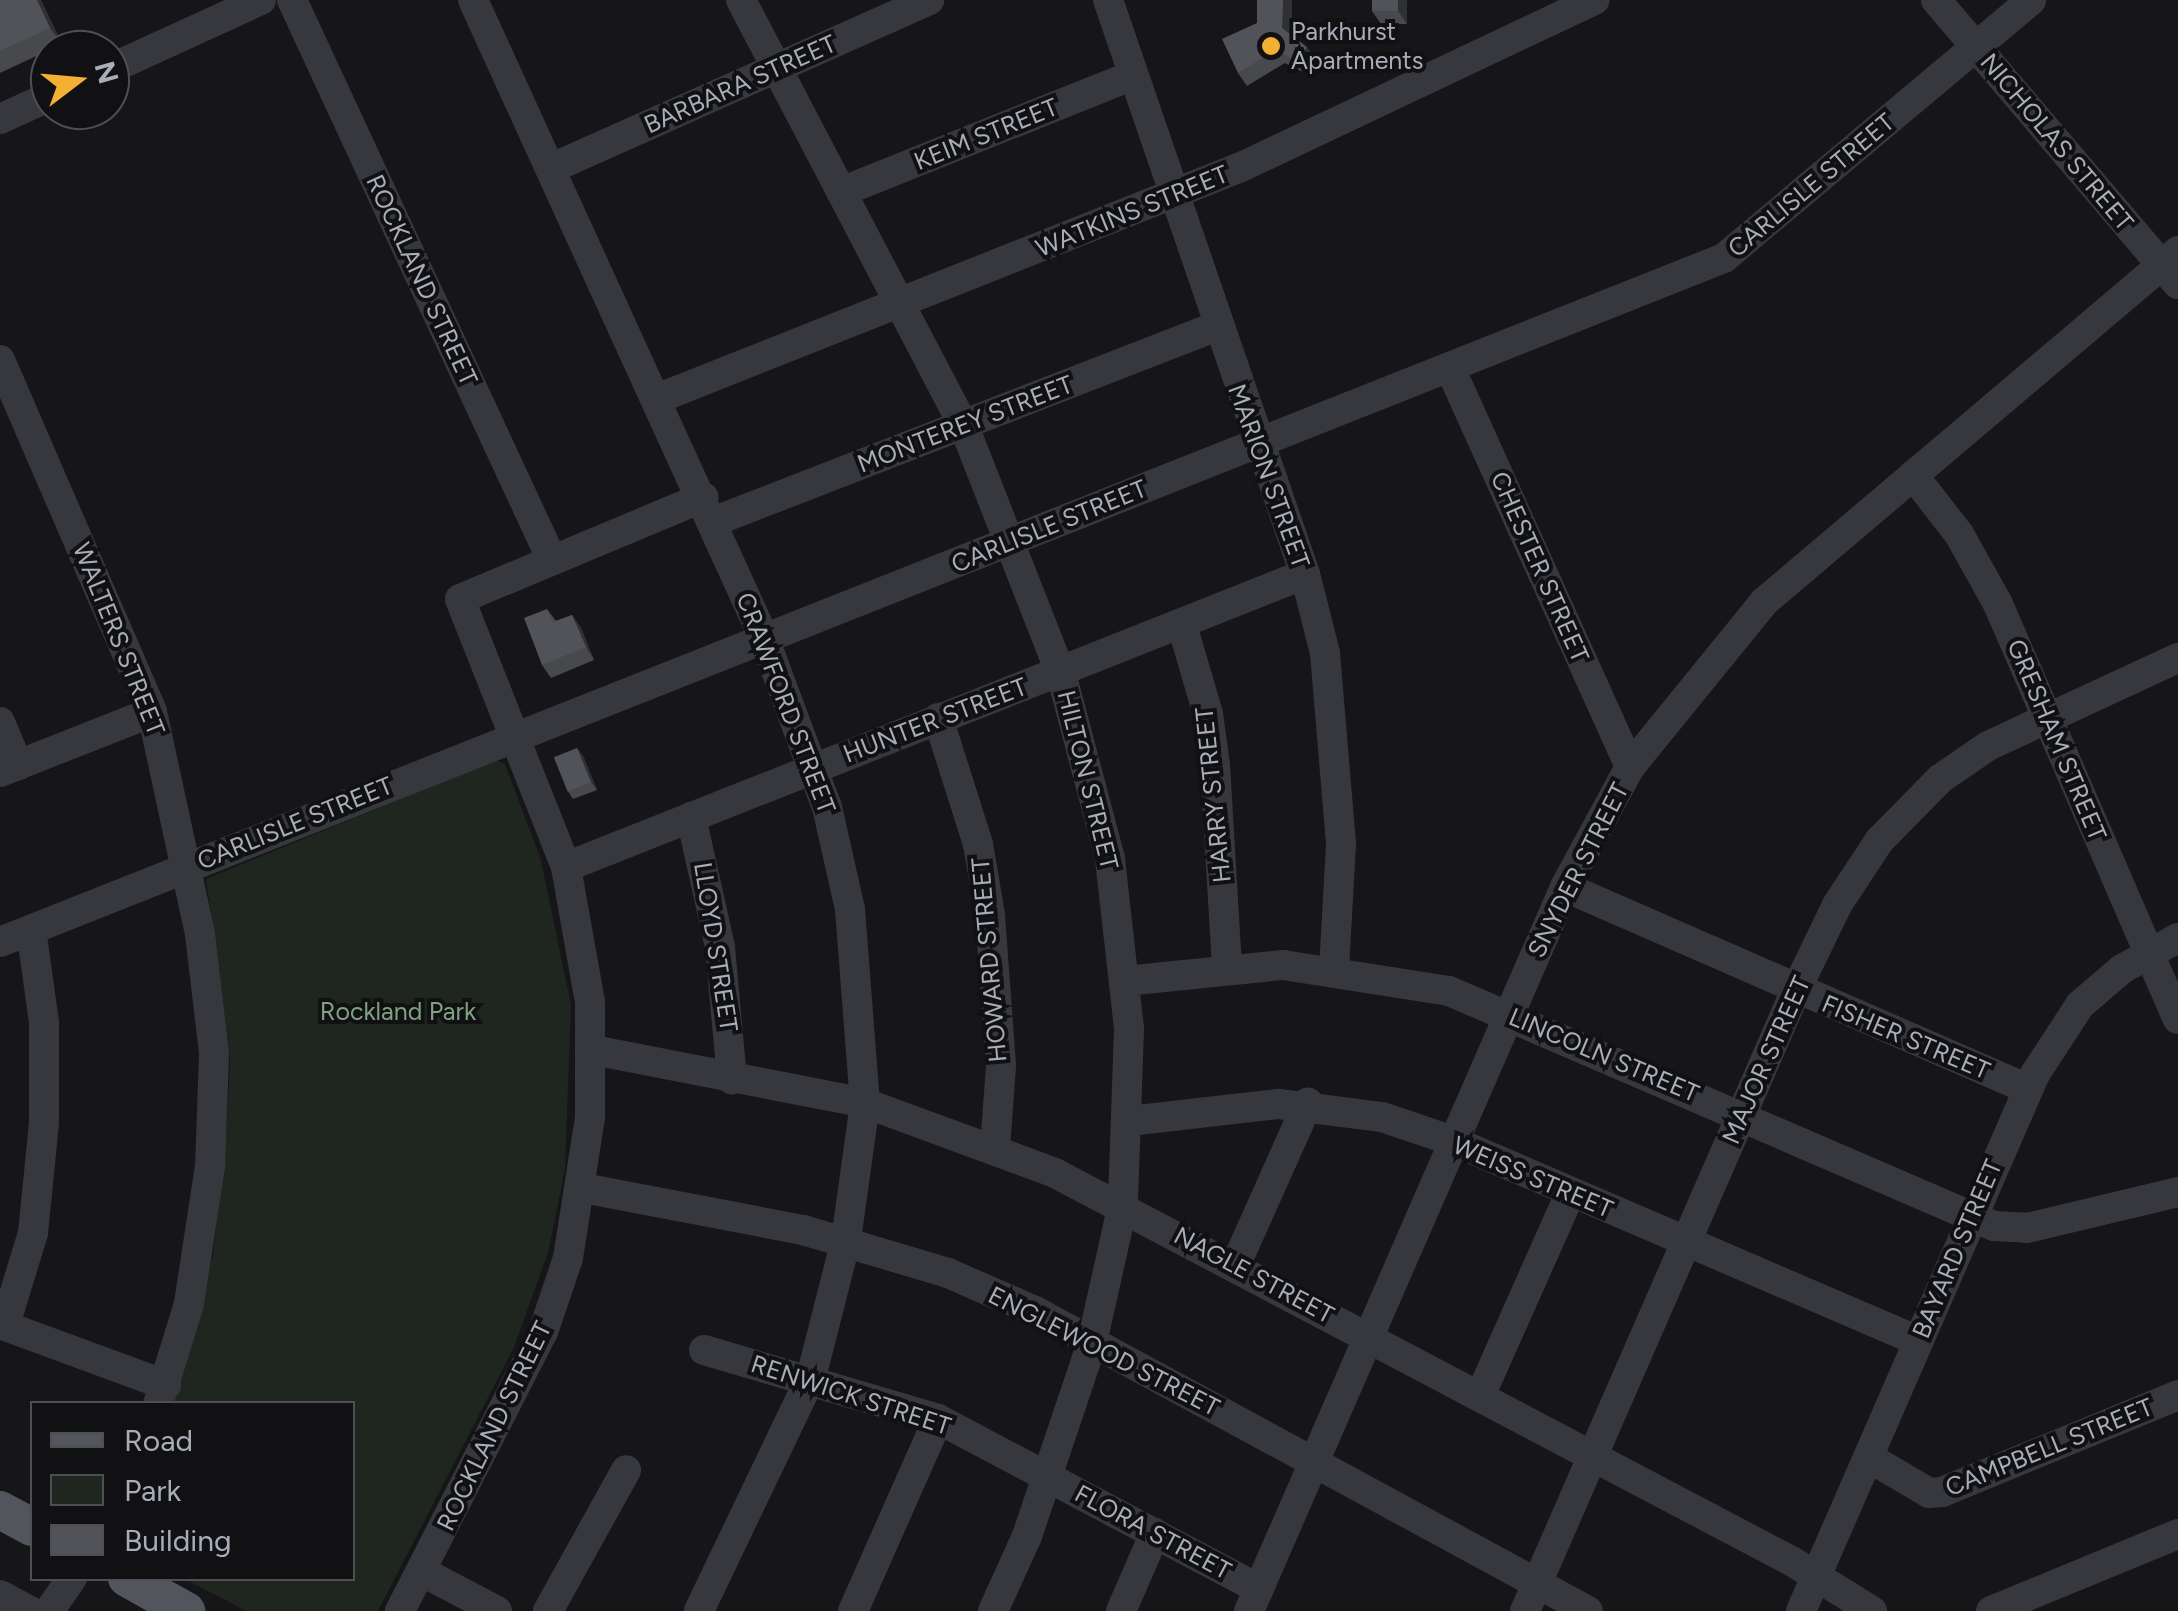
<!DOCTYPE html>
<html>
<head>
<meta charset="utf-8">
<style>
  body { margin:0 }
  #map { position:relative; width:2178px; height:1611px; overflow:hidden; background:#161618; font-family:Figtree,sans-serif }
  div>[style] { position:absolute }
  .green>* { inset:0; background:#1e261f }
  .minor>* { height:30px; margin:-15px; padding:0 15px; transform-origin:15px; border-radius:15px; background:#37383d }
  .major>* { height:38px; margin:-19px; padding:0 19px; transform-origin:19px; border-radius:19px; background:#53555c }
  .wall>* { inset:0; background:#47494d }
  .shaded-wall>* { inset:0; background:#2f3033 }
  .building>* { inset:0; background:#525359; transform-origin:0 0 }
  .dots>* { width:28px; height:28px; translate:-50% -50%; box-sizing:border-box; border:5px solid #111113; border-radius:50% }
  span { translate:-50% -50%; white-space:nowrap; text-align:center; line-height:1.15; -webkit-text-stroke:8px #111113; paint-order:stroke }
  .poi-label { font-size:25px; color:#a8adb8 }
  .left { translate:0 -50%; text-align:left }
  .street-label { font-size:25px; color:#a8adb8 }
  .park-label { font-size:25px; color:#7fa381 }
  .legend { position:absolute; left:30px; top:1401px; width:325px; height:180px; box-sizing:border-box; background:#111113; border:2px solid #4d4f55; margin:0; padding:12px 18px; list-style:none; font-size:30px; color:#a8adb8 }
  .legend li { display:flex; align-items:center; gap:20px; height:50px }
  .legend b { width:50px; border:2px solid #4d4f55 }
  .north { position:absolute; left:30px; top:30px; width:100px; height:100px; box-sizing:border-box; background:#111113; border:2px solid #4d4f55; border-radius:50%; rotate:74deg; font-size:28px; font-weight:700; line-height:40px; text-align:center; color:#a8adb8 }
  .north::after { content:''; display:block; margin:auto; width:35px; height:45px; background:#f2b134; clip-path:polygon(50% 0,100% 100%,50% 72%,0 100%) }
</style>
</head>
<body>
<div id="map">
  <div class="green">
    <i style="clip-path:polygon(496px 760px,505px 764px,541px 860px,571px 1005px,565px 1169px,548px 1253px,514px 1347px,378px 1611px,246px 1611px,185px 1579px,352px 1578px,352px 1404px,173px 1404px,213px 1254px,227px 1122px,230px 1057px,206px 879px)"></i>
  </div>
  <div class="minor">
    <i style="left:292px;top:0;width:617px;rotate:65.1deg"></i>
    <i style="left:473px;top:0;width:701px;rotate:65.48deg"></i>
    <i style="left:764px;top:638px;width:180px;rotate:69.6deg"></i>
    <i style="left:827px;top:807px;width:105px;rotate:77.3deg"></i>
    <i style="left:850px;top:909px;width:195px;rotate:85.6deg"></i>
    <i style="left:865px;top:1103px;width:138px;rotate:97.9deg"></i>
    <i style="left:846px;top:1240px;width:141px;rotate:104.3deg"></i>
    <i style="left:811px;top:1377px;width:259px;rotate:115.6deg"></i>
    <i style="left:741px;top:0;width:479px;rotate:62.4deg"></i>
    <i style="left:963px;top:424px;width:272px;rotate:68.6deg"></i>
    <i style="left:1062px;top:677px;width:188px;rotate:75.2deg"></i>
    <i style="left:1110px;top:859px;width:171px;rotate:83.6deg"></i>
    <i style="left:1129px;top:1029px;width:175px;rotate:92deg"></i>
    <i style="left:1123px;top:1204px;width:142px;rotate:102.6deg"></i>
    <i style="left:1092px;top:1343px;width:204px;rotate:108.6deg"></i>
    <i style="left:1027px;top:1536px;width:82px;rotate:114.4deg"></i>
    <i style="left:1108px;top:0;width:607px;rotate:71.06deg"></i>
    <i style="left:1305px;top:574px;width:81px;rotate:75.8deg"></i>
    <i style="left:1325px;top:653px;width:192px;rotate:85.2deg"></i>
    <i style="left:1341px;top:844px;width:125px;rotate:93.2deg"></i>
    <i style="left:1936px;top:0;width:373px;rotate:49.6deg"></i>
    <i style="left:110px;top:69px;width:166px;rotate:-24.6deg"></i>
    <i style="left:0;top:119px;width:55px;rotate:-24.7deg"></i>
    <i style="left:552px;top:168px;width:413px;rotate:-24deg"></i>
    <i style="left:841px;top:192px;width:312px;rotate:-21.8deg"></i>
    <i style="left:0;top:360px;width:383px;rotate:66.6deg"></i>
    <i style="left:152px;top:712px;width:227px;rotate:77.8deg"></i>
    <i style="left:200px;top:934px;width:121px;rotate:83.3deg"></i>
    <i style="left:214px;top:1054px;width:112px;rotate:92deg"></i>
    <i style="left:210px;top:1166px;width:140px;rotate:98.7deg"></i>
    <i style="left:189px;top:1304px;width:105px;rotate:107.2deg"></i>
    <i style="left:1450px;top:368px;width:438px;rotate:65.7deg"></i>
    <i style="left:659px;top:398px;width:626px;rotate:-21.65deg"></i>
    <i style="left:1241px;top:167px;width:391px;rotate:-25.3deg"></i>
    <i style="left:1913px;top:475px;width:75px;rotate:52.1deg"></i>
    <i style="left:1959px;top:534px;width:80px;rotate:60.9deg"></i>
    <i style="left:1998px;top:604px;width:452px;rotate:66.6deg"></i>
    <i style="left:715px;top:521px;width:536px;rotate:-21.21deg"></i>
    <i style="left:1182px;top:625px;width:93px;rotate:73.7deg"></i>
    <i style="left:1208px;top:714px;width:51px;rotate:82.2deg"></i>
    <i style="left:1215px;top:765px;width:202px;rotate:86.6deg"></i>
    <i style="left:938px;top:718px;width:132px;rotate:72.4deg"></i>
    <i style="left:978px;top:844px;width:72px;rotate:80.4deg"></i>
    <i style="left:990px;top:915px;width:151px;rotate:85.8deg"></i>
    <i style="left:1001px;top:1066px;width:82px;rotate:94.2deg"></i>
    <i style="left:0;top:722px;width:47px;rotate:67.3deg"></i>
    <i style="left:0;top:772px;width:163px;rotate:-21.5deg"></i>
    <i style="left:691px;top:817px;width:133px;rotate:77.4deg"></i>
    <i style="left:720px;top:947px;width:133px;rotate:84.8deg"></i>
    <i style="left:566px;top:867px;width:795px;rotate:-21.63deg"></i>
    <i style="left:1565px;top:887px;width:505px;rotate:23.57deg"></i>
    <i style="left:0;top:942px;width:1855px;rotate:-21.64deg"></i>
    <i style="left:1724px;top:258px;width:401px;rotate:-40deg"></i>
    <i style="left:1125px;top:981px;width:159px;rotate:-5.8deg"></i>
    <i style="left:1283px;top:965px;width:168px;rotate:8.9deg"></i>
    <i style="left:1449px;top:991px;width:594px;rotate:23.33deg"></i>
    <i style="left:1994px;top:1226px;width:33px;rotate:3deg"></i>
    <i style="left:2027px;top:1228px;width:155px;rotate:-13.4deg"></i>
    <i style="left:593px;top:1050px;width:277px;rotate:11deg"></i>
    <i style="left:865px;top:1103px;width:202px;rotate:20.2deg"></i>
    <i style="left:1055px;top:1173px;width:834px;rotate:27.79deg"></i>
    <i style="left:1793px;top:1562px;width:93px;rotate:31.8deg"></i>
    <i style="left:1129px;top:1121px;width:151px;rotate:-6.5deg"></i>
    <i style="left:1279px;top:1104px;width:104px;rotate:7.2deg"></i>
    <i style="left:1382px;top:1117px;width:75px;rotate:18.7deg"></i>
    <i style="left:1453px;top:1141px;width:506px;rotate:23.27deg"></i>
    <i style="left:583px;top:1188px;width:224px;rotate:10.8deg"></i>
    <i style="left:803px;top:1230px;width:151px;rotate:16.5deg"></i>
    <i style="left:948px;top:1273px;width:95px;rotate:23.6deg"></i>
    <i style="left:1035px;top:1311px;width:629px;rotate:28.48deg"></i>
    <i style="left:1235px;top:1266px;width:179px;rotate:-65.9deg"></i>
    <i style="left:0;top:1324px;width:177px;rotate:20.2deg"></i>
    <i style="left:5px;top:1325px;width:96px;rotate:-73.1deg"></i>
    <i style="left:33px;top:1233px;width:112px;rotate:-84.3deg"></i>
    <i style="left:44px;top:1122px;width:100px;rotate:-90deg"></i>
    <i style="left:44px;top:1022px;width:93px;rotate:-98deg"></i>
    <i style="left:704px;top:1350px;width:244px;rotate:16.4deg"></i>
    <i style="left:938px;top:1419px;width:363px;rotate:27.9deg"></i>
    <i style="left:1480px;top:1396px;width:223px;rotate:-66deg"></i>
    <i style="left:1868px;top:1457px;width:71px;rotate:30.5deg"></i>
    <i style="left:1929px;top:1493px;width:13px;rotate:-4deg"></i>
    <i style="left:1942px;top:1492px;width:255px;rotate:-22.3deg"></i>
    <i style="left:421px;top:1571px;width:86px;rotate:27.8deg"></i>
    <i style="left:0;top:1595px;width:34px;rotate:28deg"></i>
    <i style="left:49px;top:1611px;width:40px;rotate:-55.1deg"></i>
    <i style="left:400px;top:1611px;width:314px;rotate:-62.9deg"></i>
    <i style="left:543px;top:1332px;width:78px;rotate:-71.3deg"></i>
    <i style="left:568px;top:1258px;width:143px;rotate:-81.1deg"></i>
    <i style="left:590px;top:1117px;width:115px;rotate:-90deg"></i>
    <i style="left:590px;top:1002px;width:137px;rotate:-100.1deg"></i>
    <i style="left:566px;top:867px;width:288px;rotate:-111.6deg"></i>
    <i style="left:460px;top:599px;width:264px;rotate:-22.7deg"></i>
    <i style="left:548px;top:1611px;width:161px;rotate:-61deg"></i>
    <i style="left:853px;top:1611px;width:210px;rotate:-66.1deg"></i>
    <i style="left:1121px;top:1611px;width:85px;rotate:-66.4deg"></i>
    <i style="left:1249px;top:1611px;width:790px;rotate:-66.42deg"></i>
    <i style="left:1565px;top:887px;width:136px;rotate:-61.6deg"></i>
    <i style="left:1630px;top:767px;width:213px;rotate:-50.9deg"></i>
    <i style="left:1764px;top:602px;width:543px;rotate:-40.29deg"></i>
    <i style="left:1525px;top:1611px;width:678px;rotate:-66.42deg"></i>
    <i style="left:1796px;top:990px;width:94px;rotate:-64.2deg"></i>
    <i style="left:1837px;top:905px;width:77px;rotate:-56.7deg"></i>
    <i style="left:1879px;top:841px;width:87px;rotate:-45.5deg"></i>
    <i style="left:1940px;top:779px;width:58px;rotate:-34.5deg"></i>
    <i style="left:1988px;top:746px;width:209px;rotate:-24.9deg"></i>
    <i style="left:1801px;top:1611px;width:586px;rotate:-66.45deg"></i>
    <i style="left:2035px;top:1074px;width:82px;rotate:-56.9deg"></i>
    <i style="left:2080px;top:1005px;width:55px;rotate:-40.6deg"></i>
    <i style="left:2122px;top:969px;width:64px;rotate:-29deg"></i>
    <i style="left:1991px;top:1611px;width:202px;rotate:-22.4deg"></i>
  </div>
  <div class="major">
    <i style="left:0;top:1510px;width:36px;rotate:28deg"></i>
    <i style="left:127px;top:1578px;width:68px;rotate:29.2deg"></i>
  </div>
  <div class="wall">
    <i style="clip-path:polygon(0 0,41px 0,62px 44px,0 73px)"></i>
    <i style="clip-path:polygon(1257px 0,1292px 0,1291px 35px,1316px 60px,1307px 74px,1285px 63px,1247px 86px,1238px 73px,1257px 23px)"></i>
    <i style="clip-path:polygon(1407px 0,1407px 24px,1381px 24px,1372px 11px)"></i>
    <i style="clip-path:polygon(547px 609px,556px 621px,572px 615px,581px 628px,594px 660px,551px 678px,542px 665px)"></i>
    <i style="clip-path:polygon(577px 748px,583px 756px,597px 790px,573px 799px,567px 790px)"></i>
  </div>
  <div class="shaded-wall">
    <i style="clip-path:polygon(37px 0,41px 0,62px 44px,50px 28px)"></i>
    <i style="clip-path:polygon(1283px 0,1292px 0,1291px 40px,1282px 28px)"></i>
    <i style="clip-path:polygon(1398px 0,1407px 0,1407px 24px,1398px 11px)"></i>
    <i style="clip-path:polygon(1307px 47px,1316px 60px,1307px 74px,1298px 62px)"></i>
    <i style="clip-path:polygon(572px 615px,581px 628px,594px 660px,586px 647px)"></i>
    <i style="clip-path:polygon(577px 748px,583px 756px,597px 790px,591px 782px)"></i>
  </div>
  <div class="building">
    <i style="clip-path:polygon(0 0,37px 0,50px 28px,0 51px)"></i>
    <i style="clip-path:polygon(1257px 0,1283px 0,1282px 28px,1307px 47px,1298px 62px,1276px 50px,1238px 73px,1222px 39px,1257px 23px)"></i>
    <i style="left:1372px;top:0;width:26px;height:11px"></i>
    <i style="clip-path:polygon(547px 609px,553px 622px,572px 615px,586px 647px,542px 665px,524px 618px)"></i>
    <i style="left:577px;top:748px;width:37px;height:25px;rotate:68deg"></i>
  </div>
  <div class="dots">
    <i style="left:1271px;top:46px;background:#f2b134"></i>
  </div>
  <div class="poi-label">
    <span class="left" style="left:1291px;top:46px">Parkhurst<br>Apartments</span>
  </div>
  <div class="street-label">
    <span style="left:740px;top:84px;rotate:-24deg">BARBARA STREET</span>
    <span style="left:986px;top:134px;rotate:-22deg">KEIM STREET</span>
    <span style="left:2057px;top:142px;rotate:50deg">NICHOLAS STREET</span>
    <span style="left:1811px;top:185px;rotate:-40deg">CARLISLE STREET</span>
    <span style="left:1132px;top:211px;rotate:-22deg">WATKINS STREET</span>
    <span style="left:422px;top:280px;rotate:65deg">ROCKLAND STREET</span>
    <span style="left:965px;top:424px;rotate:-21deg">MONTEREY STREET</span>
    <span style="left:1269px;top:476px;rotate:70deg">MARION STREET</span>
    <span style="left:1049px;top:526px;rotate:-22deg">CARLISLE STREET</span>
    <span style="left:1540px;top:567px;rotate:66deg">CHESTER STREET</span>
    <span style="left:119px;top:639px;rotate:68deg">WALTERS STREET</span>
    <span style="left:786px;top:703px;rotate:69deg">CRAWFORD STREET</span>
    <span style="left:935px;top:720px;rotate:-21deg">HUNTER STREET</span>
    <span style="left:2057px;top:740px;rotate:67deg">GRESHAM STREET</span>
    <span style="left:1088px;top:780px;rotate:76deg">HILTON STREET</span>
    <span style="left:1213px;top:795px;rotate:-96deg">HARRY STREET</span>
    <span style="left:295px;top:823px;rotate:-22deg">CARLISLE STREET</span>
    <span style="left:1578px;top:870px;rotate:-63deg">SNYDER STREET</span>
    <span style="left:716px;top:947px;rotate:81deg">LLOYD STREET</span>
    <span style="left:989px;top:960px;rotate:-95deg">HOWARD STREET</span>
    <span style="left:1906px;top:1037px;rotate:23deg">FISHER STREET</span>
    <span style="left:1604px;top:1055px;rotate:23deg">LINCOLN STREET</span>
    <span style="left:1766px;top:1060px;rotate:-66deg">MAJOR STREET</span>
    <span style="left:1533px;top:1177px;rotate:23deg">WEISS STREET</span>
    <span style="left:1957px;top:1249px;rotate:-67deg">BAYARD STREET</span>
    <span style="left:1254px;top:1275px;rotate:28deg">NAGLE STREET</span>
    <span style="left:1104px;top:1351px;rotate:27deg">ENGLEWOOD STREET</span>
    <span style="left:851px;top:1395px;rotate:18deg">RENWICK STREET</span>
    <span style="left:494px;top:1426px;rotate:-64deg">ROCKLAND STREET</span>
    <span style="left:2049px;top:1447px;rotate:-22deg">CAMPBELL STREET</span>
    <span style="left:1153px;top:1532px;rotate:28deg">FLORA STREET</span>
  </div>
  <div class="park-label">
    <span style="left:398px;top:1011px">Rockland Park</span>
  </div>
  <ul class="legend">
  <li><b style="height:12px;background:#53555c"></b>Road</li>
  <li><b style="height:28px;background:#1e261f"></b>Park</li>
  <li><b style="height:28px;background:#525359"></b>Building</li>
  </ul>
  <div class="north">N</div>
</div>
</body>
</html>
